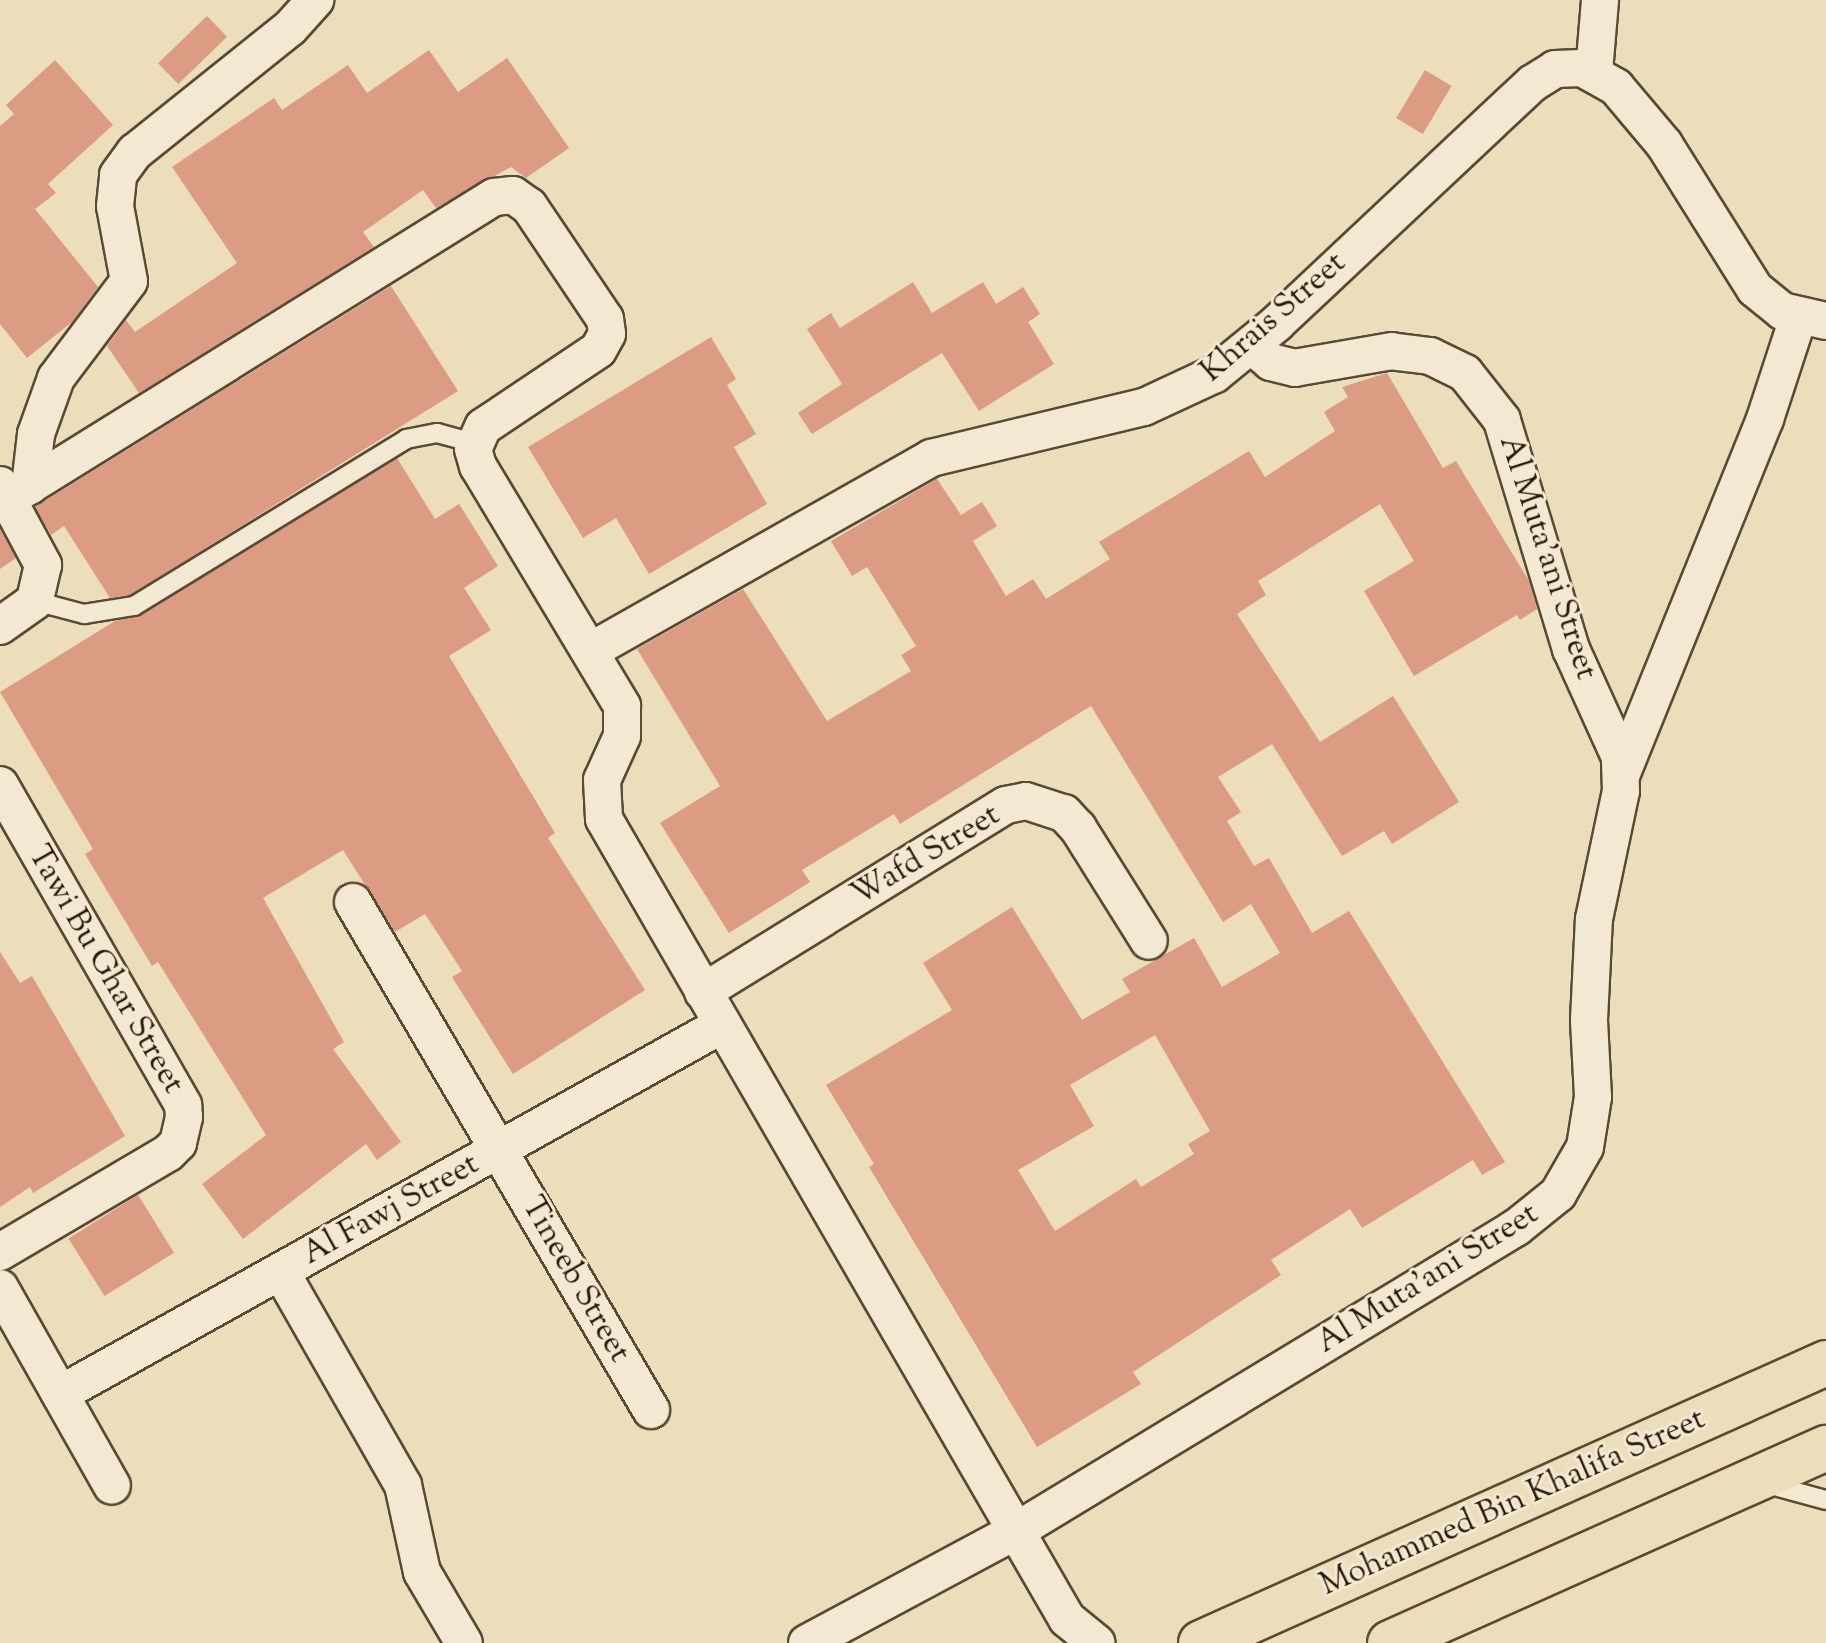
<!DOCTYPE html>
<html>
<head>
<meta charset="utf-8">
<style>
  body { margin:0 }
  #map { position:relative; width:1826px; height:1643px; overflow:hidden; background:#ecddbb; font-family:"Sorts Mill Goudy",serif }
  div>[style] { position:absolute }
  .building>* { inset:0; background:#db9c83; transform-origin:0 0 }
  .roads { filter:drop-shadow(2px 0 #5a4935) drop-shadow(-2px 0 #5a4935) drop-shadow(0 2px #5a4935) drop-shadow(0 -2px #5a4935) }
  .lane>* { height:18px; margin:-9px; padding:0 9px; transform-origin:9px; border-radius:9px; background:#f3e9d3 }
  .street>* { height:36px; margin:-18px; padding:0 18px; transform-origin:18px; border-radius:18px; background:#f3e9d3 }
  .highway>* { height:44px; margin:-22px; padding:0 22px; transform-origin:22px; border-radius:22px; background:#ecddbb }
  span { translate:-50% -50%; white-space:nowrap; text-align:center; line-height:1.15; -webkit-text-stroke:6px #f3e9d3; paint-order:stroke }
  .street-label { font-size:32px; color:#2a1808 }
</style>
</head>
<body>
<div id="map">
  <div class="building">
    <i style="left:207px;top:16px;width:29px;height:68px;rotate:46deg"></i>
    <i style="clip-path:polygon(429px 50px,458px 92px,507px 58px,569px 148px,526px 178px,511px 167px,436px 208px,423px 190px,363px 232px,374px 247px,139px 393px,107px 346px,126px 320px,135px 332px,237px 263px,172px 167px,274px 98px,282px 110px,348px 65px,367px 93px)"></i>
    <i style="clip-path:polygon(55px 60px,113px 125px,48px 184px,56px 193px,35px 209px,98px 287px,72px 322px,27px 358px,0 324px,0 126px,14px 114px,6px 105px)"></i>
    <i style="left:1425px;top:70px;width:31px;height:56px;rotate:31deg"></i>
    <i style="clip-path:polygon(913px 282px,932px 313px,983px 282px,996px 304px,1023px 287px,1040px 314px,1028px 322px,1054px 364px,979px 411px,942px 353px,812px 434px,798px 413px,842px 384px,807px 329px,831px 313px,840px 328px)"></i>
    <i style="clip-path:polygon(391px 286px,458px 391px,130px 595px,110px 598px,64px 526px,51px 535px,35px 507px)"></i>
    <i style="clip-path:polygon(711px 337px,736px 379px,727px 385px,756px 434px,734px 447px,767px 504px,649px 574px,616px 518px,583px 538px,528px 447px)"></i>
    <i style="clip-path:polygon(evenodd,1387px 373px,1443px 468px,1456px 461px,1529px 581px,1537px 609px,1520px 620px,1517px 615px,1414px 676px,1364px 591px,1414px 561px,1380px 504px,1258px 581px,1266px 595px,1237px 614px,1320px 742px,1393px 696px,1459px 802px,1392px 844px,1384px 831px,1342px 856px,1272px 744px,1218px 777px,1241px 812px,1227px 821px,1254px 866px,1269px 858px,1312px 933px,1349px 911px,1505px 1162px,1482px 1175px,1473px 1160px,1362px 1228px,1350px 1209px,1271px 1260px,1281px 1275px,1133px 1372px,1141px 1384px,1037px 1447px,869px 1167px,874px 1164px,826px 1085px,952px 1010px,923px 963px,1012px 907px,1082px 1020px,1130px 992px,1122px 979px,1194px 938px,1222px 987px,1280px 953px,1251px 904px,1223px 922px,1091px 706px,900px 824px,894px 814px,802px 870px,810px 882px,729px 933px,660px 823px,720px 786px,637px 649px,743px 589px,827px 721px,911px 671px,901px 655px,916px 646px,867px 567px,852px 576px,831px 541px,937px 479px,961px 515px,982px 502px,997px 526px,973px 541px,1006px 596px,1033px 579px,1046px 599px,1110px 559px,1099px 542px,1249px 451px,1265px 477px,1335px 431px,1324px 412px,1348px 397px,1342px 387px,1387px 373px,1155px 1035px,1210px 1131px,1188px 1144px,1194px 1154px,1141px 1187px,1136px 1179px,1055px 1231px,1018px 1170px,1094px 1126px,1070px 1085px,1155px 1035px)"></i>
    <i style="clip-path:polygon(397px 458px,435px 519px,459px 504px,498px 566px,464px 588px,491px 630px,449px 656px,555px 833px,548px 838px,645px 990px,513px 1074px,452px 977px,462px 971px,425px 914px,395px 932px,343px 850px,263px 898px,344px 1042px,333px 1049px,401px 1142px,377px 1160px,366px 1144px,243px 1239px,202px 1184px,266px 1135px,158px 962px,152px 966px,85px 854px,93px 849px,0 692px,115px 621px,140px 616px)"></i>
    <i style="clip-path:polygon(0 529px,16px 558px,0 569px)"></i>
    <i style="clip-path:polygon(0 952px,20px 983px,32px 976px,125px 1136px,33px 1193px,30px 1187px,0 1207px)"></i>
    <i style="left:138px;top:1195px;width:68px;height:82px;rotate:58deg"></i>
  </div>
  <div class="roads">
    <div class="lane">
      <i style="left:35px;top:601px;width:51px;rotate:14.9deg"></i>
      <i style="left:84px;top:614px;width:51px;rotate:-9.1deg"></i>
      <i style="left:134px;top:606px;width:319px;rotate:-31.5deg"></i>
      <i style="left:406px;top:439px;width:32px;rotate:-11deg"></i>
      <i style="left:437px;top:433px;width:38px;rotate:15deg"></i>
      <i style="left:1767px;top:1484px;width:61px;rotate:15.2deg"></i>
    </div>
    <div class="street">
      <i style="left:1594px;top:72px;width:72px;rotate:-85.2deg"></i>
      <i style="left:0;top:485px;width:91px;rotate:61.7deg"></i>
      <i style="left:43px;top:565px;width:37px;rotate:103deg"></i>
      <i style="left:35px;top:601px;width:43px;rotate:144.5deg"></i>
      <i style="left:30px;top:486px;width:52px;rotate:-83.4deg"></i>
      <i style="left:36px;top:434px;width:59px;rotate:-70.3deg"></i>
      <i style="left:56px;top:378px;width:121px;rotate:-53deg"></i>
      <i style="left:129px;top:281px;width:76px;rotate:-100.6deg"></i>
      <i style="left:115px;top:206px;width:31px;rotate:-84deg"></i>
      <i style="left:118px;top:175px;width:29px;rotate:-54deg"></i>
      <i style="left:135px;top:152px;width:198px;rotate:-38.7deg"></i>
      <i style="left:290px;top:28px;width:38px;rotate:-48deg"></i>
      <i style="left:8px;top:499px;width:572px;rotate:-31.86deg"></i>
      <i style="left:494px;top:197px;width:19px;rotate:-6deg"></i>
      <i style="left:513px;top:195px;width:19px;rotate:35deg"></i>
      <i style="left:529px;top:206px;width:136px;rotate:56.1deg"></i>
      <i style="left:605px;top:319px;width:15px;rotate:82deg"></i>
      <i style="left:607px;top:334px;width:18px;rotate:119deg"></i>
      <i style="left:598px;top:350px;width:138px;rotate:146.2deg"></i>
      <i style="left:483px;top:427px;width:24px;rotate:114deg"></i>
      <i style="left:473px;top:449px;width:18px;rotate:74deg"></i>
      <i style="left:478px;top:466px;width:280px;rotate:59deg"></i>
      <i style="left:622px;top:706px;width:30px;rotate:90deg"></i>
      <i style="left:622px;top:736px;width:48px;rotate:114.4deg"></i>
      <i style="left:602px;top:780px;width:39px;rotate:87deg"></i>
      <i style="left:604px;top:819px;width:924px;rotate:59.94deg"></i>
      <i style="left:1067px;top:1619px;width:38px;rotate:39deg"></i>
      <i style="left:592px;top:650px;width:390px;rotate:-29.5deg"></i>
      <i style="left:931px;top:458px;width:219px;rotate:-13.5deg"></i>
      <i style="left:1144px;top:407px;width:78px;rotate:-24.9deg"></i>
      <i style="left:1215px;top:374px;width:79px;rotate:-39.3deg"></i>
      <i style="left:1276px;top:324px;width:352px;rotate:-43.2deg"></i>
      <i style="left:1533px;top:83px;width:26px;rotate:-32deg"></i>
      <i style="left:1555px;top:69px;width:27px;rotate:-2deg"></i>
      <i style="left:1582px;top:68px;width:39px;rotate:29deg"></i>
      <i style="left:1616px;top:87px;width:75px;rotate:49.9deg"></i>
      <i style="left:1664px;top:144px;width:171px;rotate:57.9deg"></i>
      <i style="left:1755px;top:289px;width:35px;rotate:39deg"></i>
      <i style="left:1782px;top:311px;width:45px;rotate:12.8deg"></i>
      <i style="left:1622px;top:773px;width:382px;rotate:-68deg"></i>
      <i style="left:1765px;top:419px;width:106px;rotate:-71.9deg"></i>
      <i style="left:0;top:785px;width:369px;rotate:60.2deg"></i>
      <i style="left:183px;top:1105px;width:12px;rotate:85deg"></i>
      <i style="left:184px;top:1117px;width:27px;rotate:103deg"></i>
      <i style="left:178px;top:1143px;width:14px;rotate:135deg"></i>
      <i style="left:168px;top:1153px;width:195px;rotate:149.5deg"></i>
      <i style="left:353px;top:902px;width:589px;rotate:59.6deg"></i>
      <i style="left:703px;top:992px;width:356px;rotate:-31.7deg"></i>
      <i style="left:1006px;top:805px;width:20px;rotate:-11deg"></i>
      <i style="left:1026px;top:801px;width:40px;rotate:18deg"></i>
      <i style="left:1064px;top:813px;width:21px;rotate:47deg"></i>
      <i style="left:1078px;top:828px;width:133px;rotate:57.9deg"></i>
      <i style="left:281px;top:1272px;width:245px;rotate:60.2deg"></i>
      <i style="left:403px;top:1485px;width:89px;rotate:77.7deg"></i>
      <i style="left:422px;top:1572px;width:82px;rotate:59.4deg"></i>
      <i style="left:0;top:1288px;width:227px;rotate:60.5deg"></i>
      <i style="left:60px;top:1394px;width:758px;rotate:-29.14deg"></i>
      <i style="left:807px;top:1643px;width:237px;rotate:-28.2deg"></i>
      <i style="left:1016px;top:1531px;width:586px;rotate:-31.25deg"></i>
      <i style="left:1517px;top:1227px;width:53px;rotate:-38.8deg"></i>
      <i style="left:1558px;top:1194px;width:54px;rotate:-60.1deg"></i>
      <i style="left:1585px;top:1147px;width:51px;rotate:-80.9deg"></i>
      <i style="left:1593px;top:1097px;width:77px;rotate:-93deg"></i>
      <i style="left:1589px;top:1020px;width:101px;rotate:-87.2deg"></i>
      <i style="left:1594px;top:919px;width:131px;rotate:-78.1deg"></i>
      <i style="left:1621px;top:791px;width:34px;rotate:-92deg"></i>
      <i style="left:1620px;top:757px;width:119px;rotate:-114.4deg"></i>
      <i style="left:1571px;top:649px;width:239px;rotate:-106.8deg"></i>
      <i style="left:1502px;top:420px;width:60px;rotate:-128.2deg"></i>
      <i style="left:1465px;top:373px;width:39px;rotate:-154deg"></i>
      <i style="left:1430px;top:356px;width:38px;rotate:-173deg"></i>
      <i style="left:1392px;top:351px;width:98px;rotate:170.1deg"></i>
      <i style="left:1295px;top:368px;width:25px;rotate:-166deg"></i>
      <i style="left:1271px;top:362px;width:26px;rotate:-140deg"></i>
    </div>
    <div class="highway">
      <i style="left:1201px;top:1643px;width:685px;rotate:-24.13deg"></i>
      <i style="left:1390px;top:1643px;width:478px;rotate:-24.1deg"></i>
    </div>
  </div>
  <div class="street-label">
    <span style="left:1274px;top:318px;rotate:-41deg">Khrais Street</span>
    <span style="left:1547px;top:558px;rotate:72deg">Al Muta'ani Street</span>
    <span style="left:926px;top:856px;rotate:-31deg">Wafd Street</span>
    <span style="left:105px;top:970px;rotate:60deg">Tawi Bu Ghar Street</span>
    <span style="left:391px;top:1210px;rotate:-29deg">Al Fawj Street</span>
    <span style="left:1428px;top:1279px;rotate:-32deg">Al Muta'ani Street</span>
    <span style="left:575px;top:1280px;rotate:60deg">Tineeb Street</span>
    <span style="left:1513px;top:1503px;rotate:-24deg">Mohammed Bin Khalifa Street</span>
  </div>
</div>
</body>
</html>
